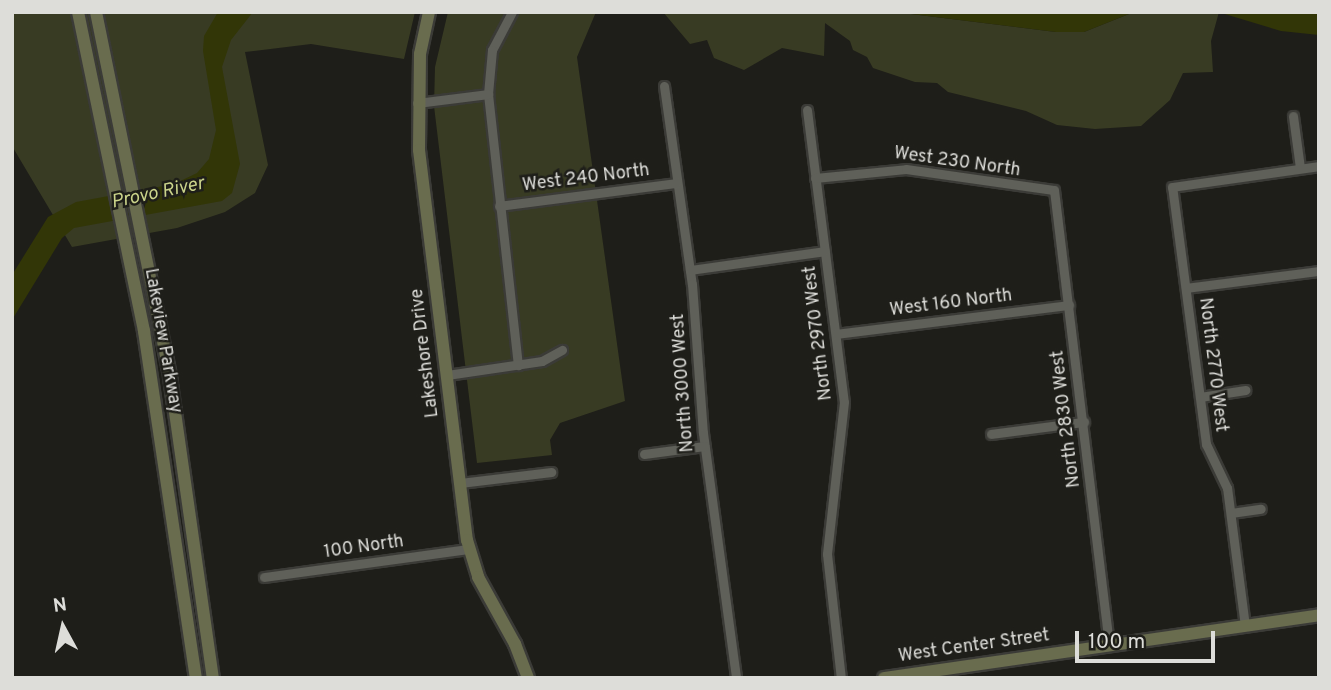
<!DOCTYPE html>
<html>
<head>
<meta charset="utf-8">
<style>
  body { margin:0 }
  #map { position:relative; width:1331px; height:690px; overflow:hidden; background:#1e1e19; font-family:Overpass,sans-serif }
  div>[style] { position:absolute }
  .green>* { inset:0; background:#383b23 }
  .water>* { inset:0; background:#323607 }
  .roads { filter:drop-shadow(2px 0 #3b3b37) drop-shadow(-2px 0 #3b3b37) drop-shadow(0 2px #3b3b37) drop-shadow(0 -2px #3b3b37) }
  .street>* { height:9px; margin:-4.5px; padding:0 4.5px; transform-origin:4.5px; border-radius:4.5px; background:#5f6059 }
  .secondary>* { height:12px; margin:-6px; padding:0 6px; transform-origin:6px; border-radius:6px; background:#696c4e }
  span { translate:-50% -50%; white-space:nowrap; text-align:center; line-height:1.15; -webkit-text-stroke:5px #1e1e19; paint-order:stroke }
  .street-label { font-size:18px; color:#ddddd9 }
  .water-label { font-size:19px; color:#cad38a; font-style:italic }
  .frame { position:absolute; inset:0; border:14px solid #ddddd9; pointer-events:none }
  .north { position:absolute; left:28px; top:592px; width:70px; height:70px; -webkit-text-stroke:5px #1e1e19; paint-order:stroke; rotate:352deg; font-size:19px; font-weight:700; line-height:28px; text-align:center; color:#ddddd9 }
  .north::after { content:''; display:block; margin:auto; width:24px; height:32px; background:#ddddd9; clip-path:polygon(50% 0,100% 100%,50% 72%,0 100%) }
  .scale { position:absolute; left:1075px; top:631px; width:140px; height:32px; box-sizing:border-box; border:4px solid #ddddd9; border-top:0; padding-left:9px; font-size:21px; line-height:24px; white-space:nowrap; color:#ddddd9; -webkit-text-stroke:5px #1e1e19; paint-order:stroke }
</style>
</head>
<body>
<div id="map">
  <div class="green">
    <i style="clip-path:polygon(12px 12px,415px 12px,404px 59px,311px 44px,245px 52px,268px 165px,255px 193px,225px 212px,177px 228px,72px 247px,12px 146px)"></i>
    <i style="clip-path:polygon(448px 12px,596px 12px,577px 57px,625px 401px,560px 423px,550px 440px,552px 455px,477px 463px,434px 106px,435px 67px)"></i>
    <i style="clip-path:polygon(663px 12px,895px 12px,1056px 32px,1084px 32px,1134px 12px,1219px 12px,1211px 41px,1213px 72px,1183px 73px,1170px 100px,1141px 126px,1095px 129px,1057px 125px,1026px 111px,948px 92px,937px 83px,915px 82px,873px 68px,867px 57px,853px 50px,850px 41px,825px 23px,824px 56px,782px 48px,744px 70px,714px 58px,707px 40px,690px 44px)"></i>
  </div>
  <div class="water">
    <i style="clip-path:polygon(218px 12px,253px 12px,231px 40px,222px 67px,240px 164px,232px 193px,222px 201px,74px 228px,62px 238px,12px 320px,12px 275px,48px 217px,76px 202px,174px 184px,197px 173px,209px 159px,216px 130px,203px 51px,204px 36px)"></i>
    <i style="clip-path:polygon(895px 12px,1134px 12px,1084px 32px,1056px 32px)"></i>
    <i style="clip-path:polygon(1218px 12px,1319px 13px,1319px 35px,1281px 31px)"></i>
  </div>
  <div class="roads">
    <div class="street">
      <i style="left:512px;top:12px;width:43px;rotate:117.8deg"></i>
      <i style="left:492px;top:50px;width:44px;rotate:95.2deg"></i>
      <i style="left:488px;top:94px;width:273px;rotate:83.7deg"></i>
      <i style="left:664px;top:86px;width:200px;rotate:82deg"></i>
      <i style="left:692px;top:284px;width:149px;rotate:85.8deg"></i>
      <i style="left:703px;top:433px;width:247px;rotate:82.3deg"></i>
      <i style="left:417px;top:103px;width:72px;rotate:-7.2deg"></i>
      <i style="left:807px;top:110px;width:294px;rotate:82.8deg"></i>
      <i style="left:844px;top:402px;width:153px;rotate:96.4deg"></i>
      <i style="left:827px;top:554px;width:125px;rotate:83.6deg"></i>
      <i style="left:1293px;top:116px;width:52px;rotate:82.3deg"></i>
      <i style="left:815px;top:178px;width:91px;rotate:-5.6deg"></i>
      <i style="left:906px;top:169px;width:149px;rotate:8.1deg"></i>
      <i style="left:1054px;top:190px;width:458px;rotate:83.1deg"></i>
      <i style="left:499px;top:206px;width:179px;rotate:-7.4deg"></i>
      <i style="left:690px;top:270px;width:136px;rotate:-8deg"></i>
      <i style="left:1186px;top:288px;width:134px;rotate:-7.3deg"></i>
      <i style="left:836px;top:334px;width:235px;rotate:-7.1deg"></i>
      <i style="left:447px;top:375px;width:96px;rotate:-8.4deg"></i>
      <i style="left:542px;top:361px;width:23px;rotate:-29deg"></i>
      <i style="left:1200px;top:397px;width:46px;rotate:-8.8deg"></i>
      <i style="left:991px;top:434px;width:94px;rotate:-7.4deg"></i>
      <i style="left:644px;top:454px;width:61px;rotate:-7.6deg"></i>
      <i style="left:460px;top:483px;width:92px;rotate:-6.9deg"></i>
      <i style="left:1231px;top:513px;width:30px;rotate:-8deg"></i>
      <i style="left:264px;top:577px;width:207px;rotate:-7.8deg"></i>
      <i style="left:1245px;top:626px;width:139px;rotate:-97.4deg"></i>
      <i style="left:1227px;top:488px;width:49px;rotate:-115.5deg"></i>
      <i style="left:1206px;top:444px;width:259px;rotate:-97.5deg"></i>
      <i style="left:1172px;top:187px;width:148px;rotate:-8.1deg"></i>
    </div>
    <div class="secondary">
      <i style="left:78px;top:12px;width:326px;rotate:78.3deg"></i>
      <i style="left:144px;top:331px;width:351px;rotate:81.5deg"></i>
      <i style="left:96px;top:12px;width:372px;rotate:78.5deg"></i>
      <i style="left:170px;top:377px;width:304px;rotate:81.9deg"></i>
      <i style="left:429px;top:12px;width:43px;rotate:102.1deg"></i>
      <i style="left:420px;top:54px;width:96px;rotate:90.6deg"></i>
      <i style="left:419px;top:150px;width:393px;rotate:83deg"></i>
      <i style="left:467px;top:540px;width:39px;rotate:73deg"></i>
      <i style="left:478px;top:577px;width:77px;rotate:61.1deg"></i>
      <i style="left:515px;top:644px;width:36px;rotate:69deg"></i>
      <i style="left:884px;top:678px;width:440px;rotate:-8.2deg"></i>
    </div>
  </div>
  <div class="street-label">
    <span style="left:957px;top:163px;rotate:8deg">West 230 North</span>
    <span style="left:586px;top:179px;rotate:-7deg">West 240 North</span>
    <span style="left:951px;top:304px;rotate:-7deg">West 160 North</span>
    <span style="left:819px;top:333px;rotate:-97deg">North 2970 West</span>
    <span style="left:162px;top:341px;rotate:80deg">Lakeview Parkway</span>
    <span style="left:426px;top:353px;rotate:-97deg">Lakeshore Drive</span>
    <span style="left:1212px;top:365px;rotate:83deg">North 2770 West</span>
    <span style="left:684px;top:383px;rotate:-94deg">North 3000 West</span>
    <span style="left:1067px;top:419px;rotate:-97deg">North 2830 West</span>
    <span style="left:364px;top:548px;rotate:-8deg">100 North</span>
    <span style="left:974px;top:647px;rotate:-8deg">West Center Street</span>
  </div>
  <div class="water-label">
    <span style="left:158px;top:194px;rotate:-12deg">Provo River</span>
  </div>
  <div class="frame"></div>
  <div class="north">N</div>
  <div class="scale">100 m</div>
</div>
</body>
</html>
